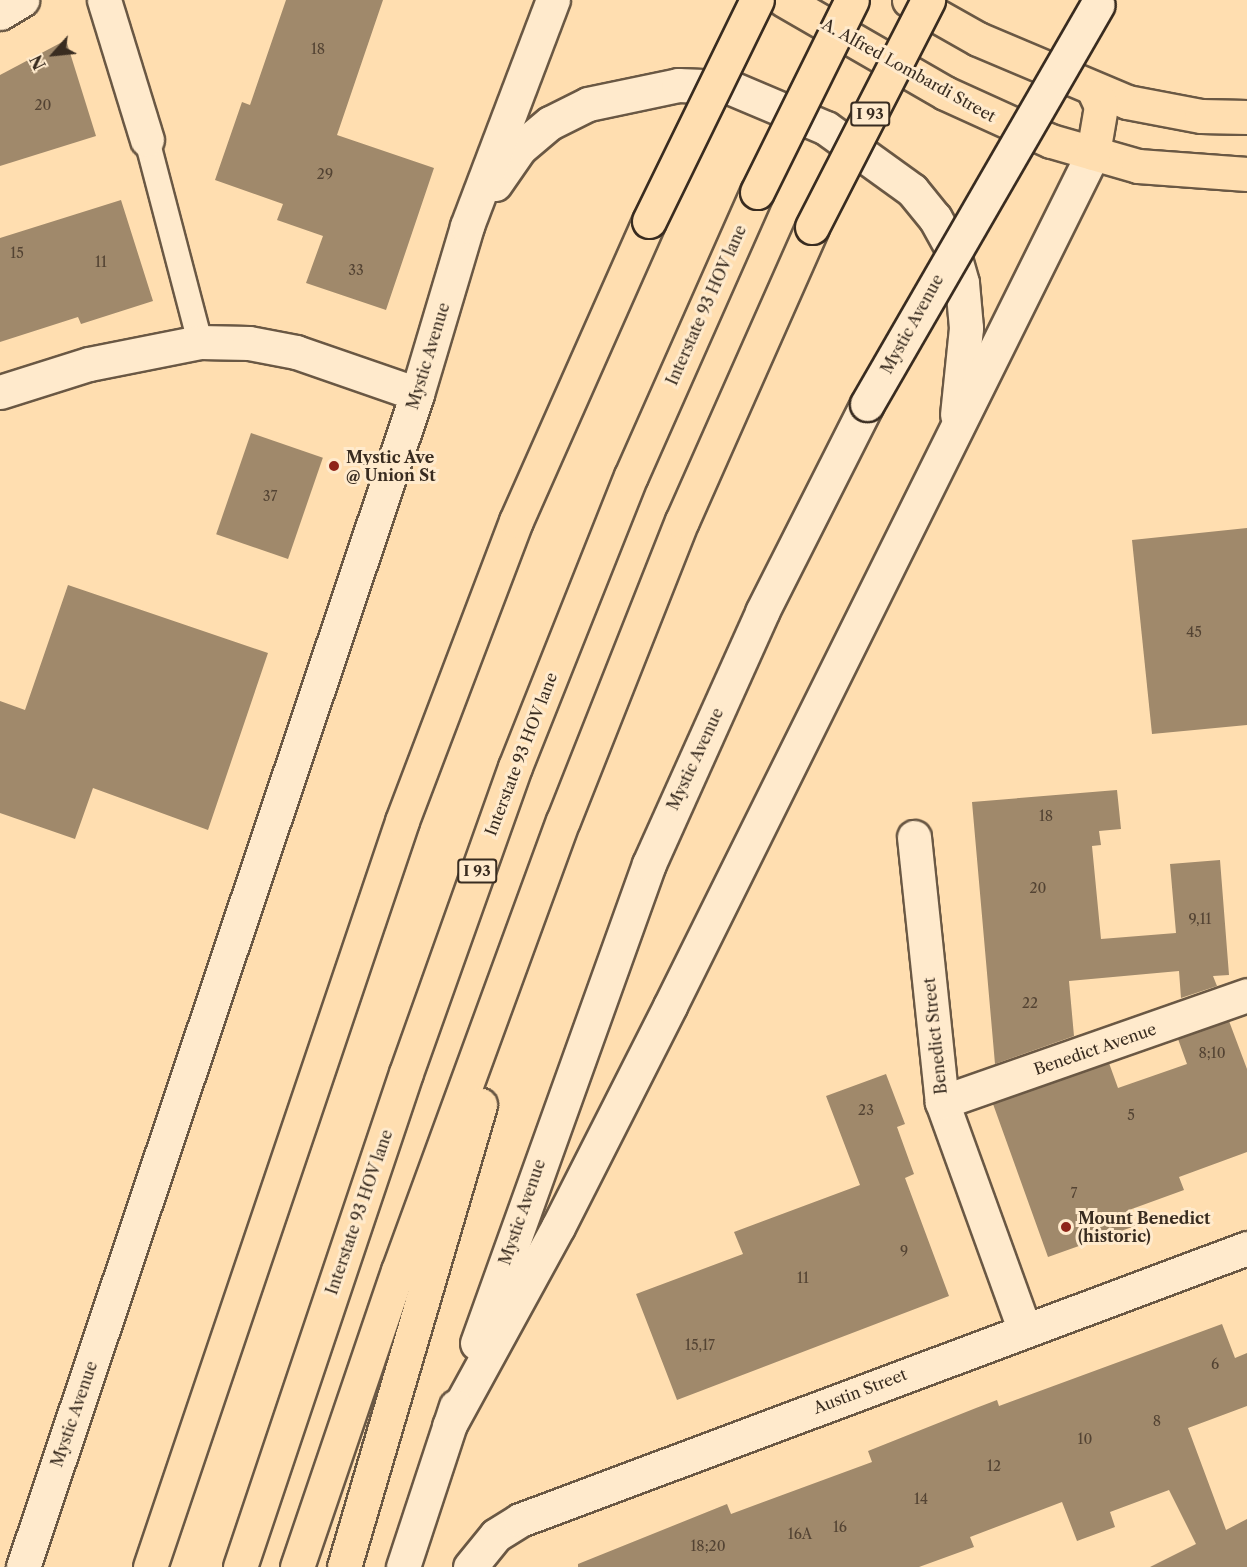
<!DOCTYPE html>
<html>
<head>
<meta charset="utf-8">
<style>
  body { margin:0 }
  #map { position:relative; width:1247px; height:1567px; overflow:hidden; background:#ffdeb0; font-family:"Libre Caslon Text",serif }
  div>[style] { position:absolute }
  .building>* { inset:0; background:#a0896b; transform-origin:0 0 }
  .roads { filter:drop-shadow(2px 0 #6a5844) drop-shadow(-2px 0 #6a5844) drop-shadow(0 2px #6a5844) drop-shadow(0 -2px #6a5844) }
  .service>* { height:24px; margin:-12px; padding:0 12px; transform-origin:12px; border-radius:12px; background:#ffeacc }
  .minor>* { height:33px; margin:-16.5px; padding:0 16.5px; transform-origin:16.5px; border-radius:16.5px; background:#ffeacc }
  .tertiary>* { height:33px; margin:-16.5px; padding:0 16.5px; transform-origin:16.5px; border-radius:16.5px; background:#ffeacc }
  .secondary>* { height:33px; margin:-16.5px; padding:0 16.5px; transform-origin:16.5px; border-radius:16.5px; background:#ffeacc }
  .primary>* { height:33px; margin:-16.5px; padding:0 16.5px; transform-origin:16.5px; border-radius:16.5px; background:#ffdeb0 }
  .motorway>* { height:33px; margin:-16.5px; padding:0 16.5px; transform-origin:16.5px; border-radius:16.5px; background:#ffdeb0 }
  .bridges { filter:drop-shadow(2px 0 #392c20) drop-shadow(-2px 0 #392c20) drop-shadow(0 2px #392c20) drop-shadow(0 -2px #392c20) }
  .secondary-bridge>* { height:33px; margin:-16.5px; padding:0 16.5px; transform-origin:16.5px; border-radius:16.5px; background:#ffeacc }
  .motorway-bridge>* { height:33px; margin:-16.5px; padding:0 16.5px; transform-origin:16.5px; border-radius:16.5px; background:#ffdeb0 }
  .dots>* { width:16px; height:16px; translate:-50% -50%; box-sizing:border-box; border:3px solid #ffeacc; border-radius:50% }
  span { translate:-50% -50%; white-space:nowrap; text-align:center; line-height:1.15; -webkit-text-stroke:6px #ffeacc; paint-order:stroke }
  .number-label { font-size:14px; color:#534333 }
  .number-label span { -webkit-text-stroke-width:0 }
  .shield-label span { padding:2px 4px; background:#ffeacc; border:2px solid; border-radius:4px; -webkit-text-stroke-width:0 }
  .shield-label { font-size:15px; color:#392c20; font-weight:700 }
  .street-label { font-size:16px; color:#392c20 }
  .poi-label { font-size:16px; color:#392c20; font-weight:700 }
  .left { translate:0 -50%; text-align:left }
  .north { position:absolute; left:24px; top:24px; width:60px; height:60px; -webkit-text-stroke:4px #ffeacc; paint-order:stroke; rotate:243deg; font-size:16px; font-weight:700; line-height:24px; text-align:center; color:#392c20 }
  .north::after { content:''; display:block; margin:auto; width:21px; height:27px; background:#392c20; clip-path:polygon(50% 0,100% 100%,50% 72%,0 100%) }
</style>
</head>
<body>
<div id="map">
  <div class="building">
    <i style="clip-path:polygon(286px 0,383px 0,337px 135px,434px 168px,386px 310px,306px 283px,323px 236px,277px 220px,283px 204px,215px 180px,242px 102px,250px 105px)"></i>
    <i style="clip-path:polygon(66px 40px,96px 136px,0 166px,0 75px)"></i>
    <i style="clip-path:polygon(121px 200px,153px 301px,81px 324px,78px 317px,0 342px,0 238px)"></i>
    <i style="left:251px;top:433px;width:76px;height:107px;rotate:19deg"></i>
    <i style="clip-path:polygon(1247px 528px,1247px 725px,1152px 734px,1132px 540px)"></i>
    <i style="clip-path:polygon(68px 585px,268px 653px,208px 830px,93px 788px,75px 839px,0 813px,0 701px,25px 710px)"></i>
    <i style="clip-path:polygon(1117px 790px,1121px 829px,1099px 831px,1101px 845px,1092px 846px,1101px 939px,1176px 933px,1170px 864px,1220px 860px,1229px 975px,1213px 976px,1217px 986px,1181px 998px,1179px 971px,1069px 981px,1074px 1036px,995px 1064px,972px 802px)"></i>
    <i style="clip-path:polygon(1229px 1021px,1247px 1069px,1247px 1152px,1179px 1177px,1184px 1190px,1129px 1210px,1135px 1226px,1048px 1257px,993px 1104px,1109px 1063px,1118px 1088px,1187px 1064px,1178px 1039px)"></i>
    <i style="clip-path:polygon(886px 1074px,905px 1124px,897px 1127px,914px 1174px,905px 1178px,949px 1296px,677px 1400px,636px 1294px,743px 1254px,734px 1232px,860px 1185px,826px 1096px)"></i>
    <i style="clip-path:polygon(1222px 1324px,1235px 1358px,1247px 1353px,1247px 1406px,1188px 1428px,1226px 1530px,1247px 1519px,1247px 1567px,1150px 1567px,1196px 1544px,1169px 1490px,1110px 1512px,1115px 1527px,1077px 1541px,1062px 1502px,970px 1537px,974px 1547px,919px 1567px,578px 1567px,578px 1564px,727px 1504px,731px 1514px,872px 1462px,868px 1451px,976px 1408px,997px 1400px,999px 1406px)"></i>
  </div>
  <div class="roads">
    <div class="service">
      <i style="left:147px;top:140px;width:209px;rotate:75.3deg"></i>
    </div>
    <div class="minor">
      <i style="left:104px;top:0;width:146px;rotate:72.9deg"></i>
      <i style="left:0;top:392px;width:93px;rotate:-17.5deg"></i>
      <i style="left:89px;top:364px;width:113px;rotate:-11.2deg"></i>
      <i style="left:200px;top:342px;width:49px;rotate:1.2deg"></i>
      <i style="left:249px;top:343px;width:48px;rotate:10.8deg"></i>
      <i style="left:296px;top:352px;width:128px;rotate:19.1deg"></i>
      <i style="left:914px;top:837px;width:266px;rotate:84deg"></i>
      <i style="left:942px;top:1102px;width:241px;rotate:70.1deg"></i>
      <i style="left:942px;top:1102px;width:323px;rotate:-19.3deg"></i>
      <i style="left:470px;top:1567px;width:41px;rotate:-50.9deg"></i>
      <i style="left:496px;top:1535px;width:28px;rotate:-32deg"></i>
      <i style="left:520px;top:1520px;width:776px;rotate:-20.51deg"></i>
    </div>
    <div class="tertiary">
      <i style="left:0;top:13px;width:26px;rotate:-31deg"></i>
    </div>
    <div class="secondary">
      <i style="left:495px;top:184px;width:44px;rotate:-55.2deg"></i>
      <i style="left:520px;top:148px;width:39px;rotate:-40deg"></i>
      <i style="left:550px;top:123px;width:42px;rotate:-26.6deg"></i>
      <i style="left:588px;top:104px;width:92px;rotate:-11.9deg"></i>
      <i style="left:678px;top:85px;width:51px;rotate:2.2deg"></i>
      <i style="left:729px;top:87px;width:105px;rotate:22.9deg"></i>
      <i style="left:826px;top:128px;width:106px;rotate:35.8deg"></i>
      <i style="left:912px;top:190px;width:36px;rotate:51deg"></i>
      <i style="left:935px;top:218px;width:38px;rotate:61deg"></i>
      <i style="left:953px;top:251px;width:33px;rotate:74deg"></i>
      <i style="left:962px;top:283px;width:45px;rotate:84.9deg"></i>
      <i style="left:966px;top:328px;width:87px;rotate:95.9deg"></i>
      <i style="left:477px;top:1343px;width:509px;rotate:-70.25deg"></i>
      <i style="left:649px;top:864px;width:276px;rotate:-65.8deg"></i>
      <i style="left:762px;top:612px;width:233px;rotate:-63.2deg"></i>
      <i style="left:449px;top:1426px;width:227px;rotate:-61.3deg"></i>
      <i style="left:558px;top:1227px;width:248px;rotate:-63.1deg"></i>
      <i style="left:670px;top:1006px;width:952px;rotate:-63.62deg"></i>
      <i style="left:23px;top:1567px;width:1237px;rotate:-71.43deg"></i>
      <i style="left:417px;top:394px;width:175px;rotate:-73.4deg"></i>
      <i style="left:467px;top:226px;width:242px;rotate:-69.2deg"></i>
      <i style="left:403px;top:1567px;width:169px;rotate:-71.8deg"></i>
    </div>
    <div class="primary">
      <i style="left:784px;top:0;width:186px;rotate:30deg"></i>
      <i style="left:945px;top:93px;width:116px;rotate:24.4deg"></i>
      <i style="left:1051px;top:141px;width:91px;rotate:16deg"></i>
      <i style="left:1138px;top:166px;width:109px;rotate:4.2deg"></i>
      <i style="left:909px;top:0;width:79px;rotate:29.5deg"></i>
      <i style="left:978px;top:39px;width:162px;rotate:22.9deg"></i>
      <i style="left:1127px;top:102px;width:75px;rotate:10.7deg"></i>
      <i style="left:1201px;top:116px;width:46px;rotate:1.2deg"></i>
      <i style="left:1093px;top:153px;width:48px;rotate:-80.3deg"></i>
      <i style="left:1101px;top:106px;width:19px;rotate:-115deg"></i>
    </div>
    <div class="motorway">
      <i style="left:150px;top:1567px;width:787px;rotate:-71.33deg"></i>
      <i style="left:402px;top:821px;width:321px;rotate:-69.2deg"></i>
      <i style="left:516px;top:521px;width:328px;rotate:-66.1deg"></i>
      <i style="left:240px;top:1567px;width:521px;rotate:-71.43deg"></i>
      <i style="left:406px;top:1073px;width:325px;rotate:-70.4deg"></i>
      <i style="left:515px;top:767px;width:313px;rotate:-68.3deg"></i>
      <i style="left:631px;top:476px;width:311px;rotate:-66.1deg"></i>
      <i style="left:297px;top:1567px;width:313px;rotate:-71.2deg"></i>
      <i style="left:398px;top:1271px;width:479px;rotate:-69.9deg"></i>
      <i style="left:563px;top:821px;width:323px;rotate:-68.4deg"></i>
      <i style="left:682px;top:521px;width:321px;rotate:-66.1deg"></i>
      <i style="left:344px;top:1567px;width:482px;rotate:-73.6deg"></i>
    </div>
  </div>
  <div class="bridges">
    <div class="secondary-bridge">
      <i style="left:867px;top:404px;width:461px;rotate:-60deg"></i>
    </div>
    <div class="motorway-bridge">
      <i style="left:757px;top:192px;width:214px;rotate:-63.7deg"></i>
      <i style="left:649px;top:221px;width:246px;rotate:-64deg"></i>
      <i style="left:812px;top:227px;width:255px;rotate:-62.9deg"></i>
    </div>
  </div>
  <div class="dots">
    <i style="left:334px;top:466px;background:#8f2418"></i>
    <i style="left:1066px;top:1227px;background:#8f2418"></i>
  </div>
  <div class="number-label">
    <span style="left:318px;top:49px">18</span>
    <span style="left:43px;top:105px">20</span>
    <span style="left:325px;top:174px">29</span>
    <span style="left:17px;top:253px">15</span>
    <span style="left:101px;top:262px">11</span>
    <span style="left:356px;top:270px">33</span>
    <span style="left:270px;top:496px">37</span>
    <span style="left:1194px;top:632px">45</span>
    <span style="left:1046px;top:816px">18</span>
    <span style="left:1038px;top:888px">20</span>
    <span style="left:1200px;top:919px">9,11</span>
    <span style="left:1030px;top:1003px">22</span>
    <span style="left:1212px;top:1053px">8;10</span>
    <span style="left:866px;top:1110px">23</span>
    <span style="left:1131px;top:1115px">5</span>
    <span style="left:1074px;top:1193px">7</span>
    <span style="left:904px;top:1251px">9</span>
    <span style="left:803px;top:1278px">11</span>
    <span style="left:700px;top:1345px">15,17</span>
    <span style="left:1215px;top:1364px">6</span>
    <span style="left:1157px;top:1421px">8</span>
    <span style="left:1085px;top:1439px">10</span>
    <span style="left:994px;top:1466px">12</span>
    <span style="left:921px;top:1499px">14</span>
    <span style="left:840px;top:1527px">16</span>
    <span style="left:800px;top:1534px">16A</span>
    <span style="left:708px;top:1546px">18;20</span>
  </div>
  <div class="shield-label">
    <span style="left:870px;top:114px">I 93</span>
    <span style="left:477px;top:871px">I 93</span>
  </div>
  <div class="street-label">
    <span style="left:909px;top:70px;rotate:29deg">A. Alfred Lombardi Street</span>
    <span style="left:706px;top:305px;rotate:-66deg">Interstate 93 HOV lane</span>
    <span style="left:912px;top:324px;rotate:-61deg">Mystic Avenue</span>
    <span style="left:428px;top:356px;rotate:-73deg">Mystic Avenue</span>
    <span style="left:521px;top:754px;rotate:-69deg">Interstate 93 HOV lane</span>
    <span style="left:695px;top:759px;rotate:-65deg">Mystic Avenue</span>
    <span style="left:935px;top:1036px;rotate:-96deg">Benedict Street</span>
    <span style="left:1095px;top:1049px;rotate:-19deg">Benedict Avenue</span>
    <span style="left:359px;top:1212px;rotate:-71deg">Interstate 93 HOV lane</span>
    <span style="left:522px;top:1212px;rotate:-71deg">Mystic Avenue</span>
    <span style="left:860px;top:1391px;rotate:-21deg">Austin Street</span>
    <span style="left:74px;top:1414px;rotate:-71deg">Mystic Avenue</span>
  </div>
  <div class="poi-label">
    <span class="left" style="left:346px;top:466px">Mystic Ave<br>@ Union St</span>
    <span class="left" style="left:1078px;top:1227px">Mount Benedict<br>(historic)</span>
  </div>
  <div class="north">N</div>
</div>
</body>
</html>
